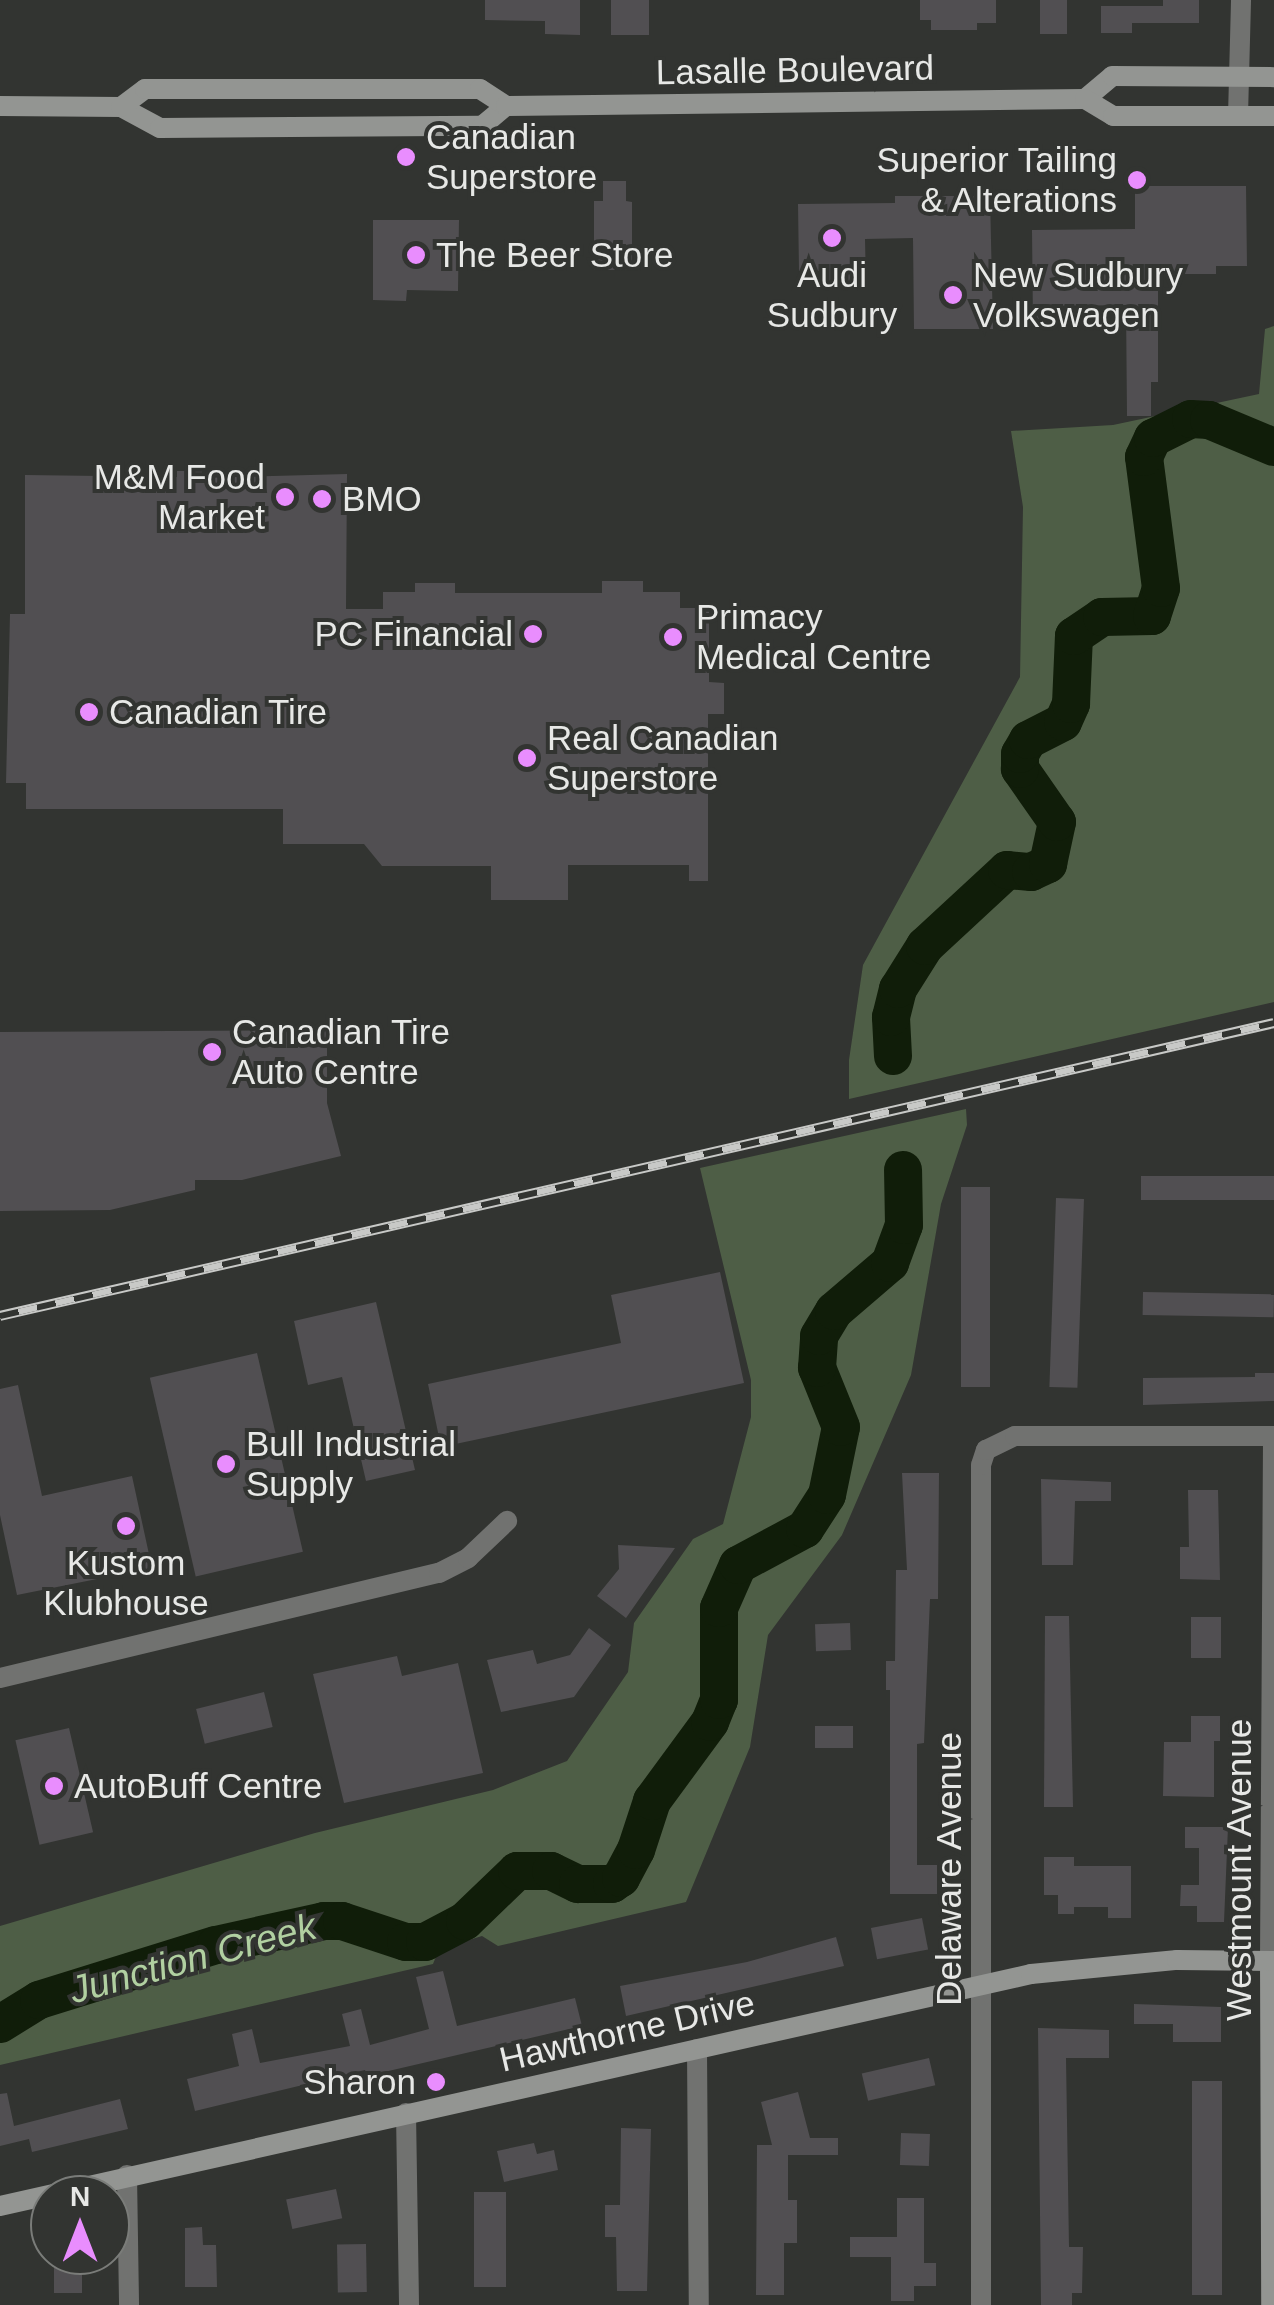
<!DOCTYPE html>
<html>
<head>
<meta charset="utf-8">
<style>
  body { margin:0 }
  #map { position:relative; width:1274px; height:2305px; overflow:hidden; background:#323431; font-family:Arial,sans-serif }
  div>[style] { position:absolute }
  .forest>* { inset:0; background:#4e5e46 }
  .river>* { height:38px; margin:-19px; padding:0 19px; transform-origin:19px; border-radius:19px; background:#101d09 }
  .building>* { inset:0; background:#514f52; transform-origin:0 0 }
  .street>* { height:20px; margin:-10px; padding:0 10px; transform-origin:10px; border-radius:10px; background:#717270 }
  .secondary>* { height:20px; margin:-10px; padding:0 10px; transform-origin:10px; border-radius:10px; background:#939592 }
  .rail>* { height:10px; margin-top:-5px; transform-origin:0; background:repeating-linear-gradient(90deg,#323431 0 19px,#c8c9c7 0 38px); box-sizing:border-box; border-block:2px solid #c8c9c7 }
  .dots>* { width:28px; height:28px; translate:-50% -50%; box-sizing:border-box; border:5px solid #323431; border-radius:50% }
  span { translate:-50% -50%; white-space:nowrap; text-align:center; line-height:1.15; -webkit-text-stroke:8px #323431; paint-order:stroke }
  .street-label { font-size:35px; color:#e7e8e6 }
  .poi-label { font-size:35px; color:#e7e8e6 }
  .left { translate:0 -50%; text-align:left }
  .right { translate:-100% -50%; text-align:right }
  .water-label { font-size:38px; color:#b1d0a1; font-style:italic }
  .north { position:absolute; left:30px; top:2175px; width:100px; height:100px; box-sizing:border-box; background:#323431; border:2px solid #7a7c79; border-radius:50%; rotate:0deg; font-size:28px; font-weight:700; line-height:40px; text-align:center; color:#e7e8e6 }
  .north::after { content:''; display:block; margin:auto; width:35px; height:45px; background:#e98dfe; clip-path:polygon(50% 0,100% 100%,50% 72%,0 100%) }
</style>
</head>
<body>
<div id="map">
  <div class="forest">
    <i style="clip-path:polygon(1274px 326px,1274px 1002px,849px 1099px,849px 1060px,863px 965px,1020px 677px,1023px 507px,1011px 431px,1113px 425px,1259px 394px,1265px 329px)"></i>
    <i style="clip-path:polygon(966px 1109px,967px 1125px,941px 1204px,911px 1375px,842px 1535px,768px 1635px,750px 1747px,686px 1902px,498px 1946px,482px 1936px,439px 1949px,433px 1964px,0 2065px,0 1926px,315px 1833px,493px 1790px,567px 1761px,628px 1672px,634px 1623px,693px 1539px,723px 1524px,751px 1417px,751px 1380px,700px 1168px)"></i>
  </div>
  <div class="river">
    <i style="left:893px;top:1056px;width:39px;rotate:-93deg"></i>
    <i style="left:891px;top:1017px;width:29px;rotate:-76deg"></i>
    <i style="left:898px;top:989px;width:51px;rotate:-57.9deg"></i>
    <i style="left:925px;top:946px;width:112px;rotate:-42.8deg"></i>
    <i style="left:1007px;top:870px;width:24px;rotate:5deg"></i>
    <i style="left:1031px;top:872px;width:19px;rotate:-25deg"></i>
    <i style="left:1048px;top:864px;width:43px;rotate:-77.9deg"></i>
    <i style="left:1057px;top:822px;width:65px;rotate:-124.9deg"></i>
    <i style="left:1020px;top:769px;width:15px;rotate:-90deg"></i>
    <i style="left:1020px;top:754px;width:16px;rotate:-60deg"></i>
    <i style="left:1028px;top:740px;width:39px;rotate:-27deg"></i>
    <i style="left:1063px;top:722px;width:20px;rotate:-66deg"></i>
    <i style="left:1071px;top:704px;width:68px;rotate:-87.5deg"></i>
    <i style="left:1074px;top:636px;width:34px;rotate:-34deg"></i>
    <i style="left:1102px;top:617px;width:50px;rotate:-1.1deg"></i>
    <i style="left:1152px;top:616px;width:29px;rotate:-72deg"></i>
    <i style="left:1161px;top:588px;width:132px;rotate:-97.4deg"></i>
    <i style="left:1144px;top:457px;width:21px;rotate:-65deg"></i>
    <i style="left:1153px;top:438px;width:42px;rotate:-26.6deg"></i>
    <i style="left:1191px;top:419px;width:18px;rotate:3deg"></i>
    <i style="left:1209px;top:420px;width:70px;rotate:22.6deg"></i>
    <i style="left:0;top:2024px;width:46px;rotate:-31.6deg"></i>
    <i style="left:39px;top:2000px;width:185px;rotate:-17.3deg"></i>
    <i style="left:216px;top:1945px;width:111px;rotate:-12.5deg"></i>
    <i style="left:324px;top:1921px;width:18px"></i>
    <i style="left:342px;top:1921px;width:67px;rotate:18.2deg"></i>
    <i style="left:406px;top:1942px;width:19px"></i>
    <i style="left:425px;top:1942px;width:45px;rotate:-27.7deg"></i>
    <i style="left:465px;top:1921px;width:72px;rotate:-43.9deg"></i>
    <i style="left:517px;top:1871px;width:34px"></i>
    <i style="left:551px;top:1871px;width:30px;rotate:26deg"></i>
    <i style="left:578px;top:1884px;width:34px"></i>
    <i style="left:612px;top:1884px;width:11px;rotate:-34deg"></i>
    <i style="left:621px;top:1878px;width:32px;rotate:-62deg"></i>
    <i style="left:636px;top:1850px;width:52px;rotate:-71.9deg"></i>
    <i style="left:652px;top:1801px;width:98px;rotate:-53.7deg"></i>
    <i style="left:710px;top:1722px;width:24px;rotate:-68deg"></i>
    <i style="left:719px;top:1700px;width:92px;rotate:-90deg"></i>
    <i style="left:719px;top:1608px;width:47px;rotate:-66.2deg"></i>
    <i style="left:738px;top:1565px;width:76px;rotate:-28.2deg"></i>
    <i style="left:805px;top:1529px;width:40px;rotate:-57.1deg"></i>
    <i style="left:827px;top:1495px;width:69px;rotate:-78.4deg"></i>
    <i style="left:841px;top:1427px;width:64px;rotate:-112.1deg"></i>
    <i style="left:817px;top:1368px;width:32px;rotate:-86deg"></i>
    <i style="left:819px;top:1336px;width:29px;rotate:-59deg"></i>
    <i style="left:834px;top:1311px;width:74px;rotate:-40.6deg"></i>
    <i style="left:890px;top:1263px;width:40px;rotate:-69.8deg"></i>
    <i style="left:904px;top:1225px;width:55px;rotate:-91deg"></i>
  </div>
  <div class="building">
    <i style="clip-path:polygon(485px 0,580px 0,580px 35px,545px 34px,545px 21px,485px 20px)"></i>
    <i style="left:611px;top:0;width:38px;height:35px"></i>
    <i style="clip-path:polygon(920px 0,996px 0,996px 23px,977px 23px,977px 30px,931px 30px,931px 20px,920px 20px)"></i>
    <i style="left:1040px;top:0;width:27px;height:34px"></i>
    <i style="clip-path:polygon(1163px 0,1199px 0,1199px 23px,1132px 23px,1132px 33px,1101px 33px,1101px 6px,1163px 6px)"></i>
    <i style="clip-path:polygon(603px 181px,626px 181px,626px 201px,632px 202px,632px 270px,594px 270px,594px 201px,603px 201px)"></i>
    <i style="clip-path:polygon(1135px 186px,1246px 186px,1247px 266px,1216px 266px,1216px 274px,1158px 274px,1158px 382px,1151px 382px,1151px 416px,1127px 416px,1126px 305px,1057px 306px,1057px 324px,1033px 324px,1032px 230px,1135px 229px)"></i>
    <i style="clip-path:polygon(895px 196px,990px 196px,993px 329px,914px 329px,913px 238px,865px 239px,866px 284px,827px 284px,827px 271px,799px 271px,798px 204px,895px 203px)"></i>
    <i style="clip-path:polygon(373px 220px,459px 220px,458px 291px,407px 290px,406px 301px,373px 300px)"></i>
    <i style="clip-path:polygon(177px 471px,202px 471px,202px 478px,347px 474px,346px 609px,383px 609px,383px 592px,415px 592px,415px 583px,455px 583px,455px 593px,602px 593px,602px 581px,643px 581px,643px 592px,680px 592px,680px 608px,709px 608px,709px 682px,724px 683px,724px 714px,708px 714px,708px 881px,689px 881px,689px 865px,568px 865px,568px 900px,491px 900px,491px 866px,382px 866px,364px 844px,283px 844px,283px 809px,26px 809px,26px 783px,6px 783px,10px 614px,25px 614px,25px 475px,177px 477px)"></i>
    <i style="clip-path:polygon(327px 1030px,327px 1103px,341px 1156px,242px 1180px,195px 1180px,195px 1190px,110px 1210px,0 1211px,0 1032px)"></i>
    <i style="left:1274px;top:1176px;width:24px;height:133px;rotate:90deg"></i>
    <i style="left:961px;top:1187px;width:29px;height:200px"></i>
    <i style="left:1056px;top:1198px;width:28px;height:189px;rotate:2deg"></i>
    <i style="clip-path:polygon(720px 1272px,744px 1383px,441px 1447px,428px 1384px,621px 1343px,611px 1295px)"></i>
    <i style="left:1143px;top:1292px;width:131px;height:23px;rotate:1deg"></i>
    <i style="clip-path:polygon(376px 1302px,415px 1470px,366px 1481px,342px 1377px,308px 1385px,294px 1321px)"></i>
    <i style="left:257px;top:1353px;width:204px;height:110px;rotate:77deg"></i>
    <i style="clip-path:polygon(1255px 1373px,1274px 1373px,1274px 1401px,1143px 1405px,1143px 1378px,1255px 1377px)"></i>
    <i style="clip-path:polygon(18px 1385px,42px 1496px,132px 1476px,152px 1568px,17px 1595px,0 1515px,0 1389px)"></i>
    <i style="clip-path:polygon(902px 1473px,939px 1473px,938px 1599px,930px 1599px,924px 1743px,917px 1744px,917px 1865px,937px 1865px,937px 1894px,890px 1894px,890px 1690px,886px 1690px,886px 1661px,895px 1661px,896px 1570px,907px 1570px)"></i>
    <i style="clip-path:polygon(1041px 1479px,1111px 1482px,1111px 1501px,1075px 1501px,1073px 1565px,1042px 1565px)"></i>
    <i style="clip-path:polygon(1188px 1490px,1218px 1490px,1220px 1580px,1180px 1579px,1180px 1547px,1189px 1547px)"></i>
    <i style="clip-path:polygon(618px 1545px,675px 1548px,626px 1618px,597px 1596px,619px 1569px)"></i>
    <i style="clip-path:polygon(1045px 1616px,1069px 1616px,1073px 1807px,1044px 1807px)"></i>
    <i style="left:1191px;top:1617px;width:30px;height:41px"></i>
    <i style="left:850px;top:1623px;width:27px;height:35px;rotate:88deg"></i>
    <i style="clip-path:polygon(589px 1628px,611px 1645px,574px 1697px,501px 1712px,487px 1660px,533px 1650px,537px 1664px,570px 1655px)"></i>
    <i style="clip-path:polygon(397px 1656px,402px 1676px,458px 1663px,483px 1773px,344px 1803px,313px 1674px)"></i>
    <i style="left:264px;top:1692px;width:36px;height:70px;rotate:76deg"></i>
    <i style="clip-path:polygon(1191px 1716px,1220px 1716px,1220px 1741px,1214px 1741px,1214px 1797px,1163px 1796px,1164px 1742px,1191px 1742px)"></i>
    <i style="left:853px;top:1726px;width:22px;height:38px;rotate:90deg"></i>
    <i style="left:69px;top:1728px;width:107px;height:55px;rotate:77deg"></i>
    <i style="clip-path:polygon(1185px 1827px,1228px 1827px,1224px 1922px,1197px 1922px,1197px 1906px,1180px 1906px,1181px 1885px,1199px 1885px,1199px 1848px,1185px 1848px)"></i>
    <i style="clip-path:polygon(1044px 1857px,1074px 1857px,1074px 1866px,1131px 1866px,1131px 1918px,1108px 1918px,1108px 1907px,1074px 1907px,1074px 1914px,1058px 1914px,1058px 1895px,1044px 1895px)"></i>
    <i style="left:922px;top:1918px;width:32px;height:52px;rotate:79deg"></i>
    <i style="clip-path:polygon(836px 1937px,844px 1966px,626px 2016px,620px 1986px,747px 1962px)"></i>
    <i style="clip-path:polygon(443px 1971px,457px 2026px,575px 1998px,582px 2026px,367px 2076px,365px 2070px,195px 2111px,187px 2079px,239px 2066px,232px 2034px,252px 2029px,260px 2063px,350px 2046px,342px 2014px,361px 2009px,370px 2045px,429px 2029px,416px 1977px)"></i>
    <i style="clip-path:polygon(1134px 2004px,1221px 2007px,1221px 2042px,1173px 2042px,1173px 2024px,1134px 2024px)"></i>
    <i style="clip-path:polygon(1038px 2028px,1109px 2030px,1109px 2058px,1066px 2058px,1069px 2247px,1083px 2247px,1082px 2293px,1072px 2293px,1072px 2305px,1041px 2305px)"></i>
    <i style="left:929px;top:2058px;width:28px;height:69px;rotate:77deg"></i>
    <i style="left:1192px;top:2081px;width:30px;height:214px"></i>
    <i style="clip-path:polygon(798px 2092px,810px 2138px,838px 2138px,838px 2155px,788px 2155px,788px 2200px,797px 2200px,797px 2243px,784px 2243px,784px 2295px,756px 2295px,757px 2145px,772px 2145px,761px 2102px)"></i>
    <i style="clip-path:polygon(7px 2093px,14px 2126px,120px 2099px,128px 2129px,32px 2152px,29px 2139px,0 2146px,0 2094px)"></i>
    <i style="clip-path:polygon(621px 2128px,651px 2129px,647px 2291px,617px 2291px,616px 2237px,605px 2237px,605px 2205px,620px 2205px)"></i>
    <i style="left:901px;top:2133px;width:29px;height:32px;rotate:2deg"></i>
    <i style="clip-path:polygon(534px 2143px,537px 2154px,554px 2150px,558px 2170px,504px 2182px,497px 2151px)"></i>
    <i style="left:336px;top:2189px;width:30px;height:51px;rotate:78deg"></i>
    <i style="left:474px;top:2192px;width:32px;height:95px"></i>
    <i style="clip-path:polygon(897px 2198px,924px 2198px,924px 2263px,936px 2263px,936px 2286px,914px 2286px,914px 2301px,891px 2301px,891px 2257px,850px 2257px,850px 2237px,897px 2237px)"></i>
    <i style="clip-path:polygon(202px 2227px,203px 2245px,216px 2245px,217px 2287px,185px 2287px,185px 2228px)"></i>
    <i style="left:366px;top:2244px;width:48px;height:29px;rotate:89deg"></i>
    <i style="left:54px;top:2255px;width:28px;height:38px"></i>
  </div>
  <div class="street">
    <i style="left:1238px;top:116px;width:116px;rotate:-88.5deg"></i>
    <i style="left:0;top:1678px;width:451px;rotate:-13.5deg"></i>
    <i style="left:439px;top:1573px;width:33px;rotate:-27deg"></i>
    <i style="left:468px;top:1558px;width:54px;rotate:-43.5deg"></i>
    <i style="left:1270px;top:1961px;width:525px;rotate:-89.67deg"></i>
    <i style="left:697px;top:2049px;width:256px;rotate:89.6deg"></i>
    <i style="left:406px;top:2113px;width:192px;rotate:89.1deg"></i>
    <i style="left:127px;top:2175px;width:130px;rotate:89.1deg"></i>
    <i style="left:981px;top:2305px;width:840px;rotate:-90deg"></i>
    <i style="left:981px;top:1465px;width:16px;rotate:-72deg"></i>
    <i style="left:986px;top:1450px;width:32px;rotate:-26deg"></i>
    <i style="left:1015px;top:1436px;width:259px"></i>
  </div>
  <div class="secondary">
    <i style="left:1085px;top:99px;width:35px;rotate:-40deg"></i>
    <i style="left:1112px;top:76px;width:162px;rotate:0.4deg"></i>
    <i style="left:0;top:106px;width:121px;rotate:0.5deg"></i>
    <i style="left:121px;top:107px;width:44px;rotate:28.3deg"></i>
    <i style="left:160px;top:128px;width:322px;rotate:-0.4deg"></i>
    <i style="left:482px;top:126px;width:31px;rotate:-40deg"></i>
    <i style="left:121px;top:107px;width:30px;rotate:-37deg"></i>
    <i style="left:145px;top:89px;width:335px"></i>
    <i style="left:480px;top:89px;width:31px;rotate:33deg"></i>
    <i style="left:506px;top:106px;width:579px;rotate:-0.69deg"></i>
    <i style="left:1085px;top:99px;width:33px;rotate:31deg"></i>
    <i style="left:1113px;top:116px;width:161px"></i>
    <i style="left:1270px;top:1961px;width:344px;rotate:89.8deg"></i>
    <i style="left:0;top:2206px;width:1057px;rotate:-12.68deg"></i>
    <i style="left:1031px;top:1974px;width:147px;rotate:-5.5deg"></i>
    <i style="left:1177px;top:1960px;width:97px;rotate:0.6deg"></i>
  </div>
  <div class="rail">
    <i style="left:0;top:1316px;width:1307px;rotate:-12.95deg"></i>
  </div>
  <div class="dots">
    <i style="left:406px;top:157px;background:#e98dfe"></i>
    <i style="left:1137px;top:180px;background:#e98dfe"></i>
    <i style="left:832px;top:238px;background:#e98dfe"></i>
    <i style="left:416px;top:255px;background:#e98dfe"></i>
    <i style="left:953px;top:295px;background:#e98dfe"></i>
    <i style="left:285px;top:497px;background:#e98dfe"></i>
    <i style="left:322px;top:499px;background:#e98dfe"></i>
    <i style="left:533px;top:634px;background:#e98dfe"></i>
    <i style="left:673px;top:637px;background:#e98dfe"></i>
    <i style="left:89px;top:712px;background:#e98dfe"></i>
    <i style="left:527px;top:758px;background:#e98dfe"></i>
    <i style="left:212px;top:1052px;background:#e98dfe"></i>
    <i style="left:226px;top:1464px;background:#e98dfe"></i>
    <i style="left:126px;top:1526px;background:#e98dfe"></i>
    <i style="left:54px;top:1786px;background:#e98dfe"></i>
    <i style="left:436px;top:2082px;background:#e98dfe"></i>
  </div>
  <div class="street-label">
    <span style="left:795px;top:70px;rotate:-1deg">Lasalle Boulevard</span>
    <span style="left:949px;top:1869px;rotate:-90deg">Delaware Avenue</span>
    <span style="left:1239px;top:1870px;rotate:-90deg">Westmount Avenue</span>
    <span style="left:627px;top:2031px;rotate:-13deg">Hawthorne Drive</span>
  </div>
  <div class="poi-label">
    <span class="left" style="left:426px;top:157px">Canadian<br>Superstore</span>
    <span class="right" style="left:1117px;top:180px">Superior Tailing<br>&amp; Alterations</span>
    <span class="left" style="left:436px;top:255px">The Beer Store</span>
    <span style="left:832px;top:295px">Audi<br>Sudbury</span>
    <span class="left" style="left:973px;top:295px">New Sudbury<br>Volkswagen</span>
    <span class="right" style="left:265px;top:497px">M&amp;M Food<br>Market</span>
    <span class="left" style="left:342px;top:499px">BMO</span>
    <span class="left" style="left:696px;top:637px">Primacy<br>Medical Centre</span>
    <span class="right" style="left:513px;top:634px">PC Financial</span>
    <span class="left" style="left:109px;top:712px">Canadian Tire</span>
    <span class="left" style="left:547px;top:758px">Real Canadian<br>Superstore</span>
    <span class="left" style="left:232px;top:1052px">Canadian Tire<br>Auto Centre</span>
    <span class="left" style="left:246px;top:1464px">Bull Industrial<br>Supply</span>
    <span style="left:126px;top:1583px">Kustom<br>Klubhouse</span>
    <span class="left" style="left:74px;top:1786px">AutoBuff Centre</span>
    <span class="right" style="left:416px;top:2082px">Sharon</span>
  </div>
  <div class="water-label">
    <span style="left:193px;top:1959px;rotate:-15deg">Junction Creek</span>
  </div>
  <div class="north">N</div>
</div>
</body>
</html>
